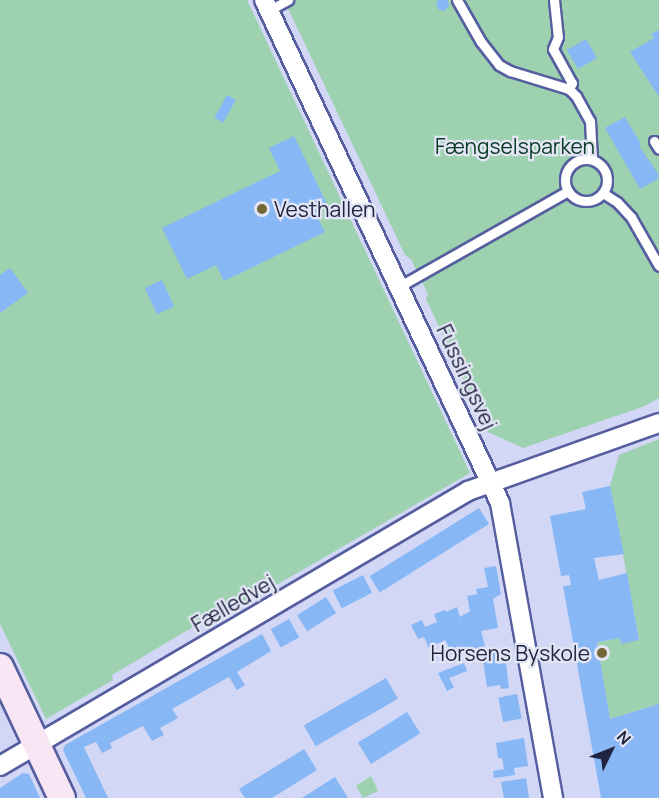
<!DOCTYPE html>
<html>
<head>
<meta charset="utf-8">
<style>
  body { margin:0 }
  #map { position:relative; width:659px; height:798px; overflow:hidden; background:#d1d7f5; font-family:Manrope,sans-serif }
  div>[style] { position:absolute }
  .green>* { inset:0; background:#9dd1b0 }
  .building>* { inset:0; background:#88b7f6; transform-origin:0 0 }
  .roads { filter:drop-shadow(2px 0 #555e9f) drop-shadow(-2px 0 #555e9f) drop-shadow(0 2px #555e9f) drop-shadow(0 -2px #555e9f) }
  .service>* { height:9px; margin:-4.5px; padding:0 4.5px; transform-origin:4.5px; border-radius:4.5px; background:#fff }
  .service>.ring { margin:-4.5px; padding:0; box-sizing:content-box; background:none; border:9px solid #fff; border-radius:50% }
  .minor>* { height:18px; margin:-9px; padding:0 9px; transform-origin:9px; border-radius:9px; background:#fff }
  .secondary>* { height:26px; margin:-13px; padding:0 13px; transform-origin:13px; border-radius:13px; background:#f9e6f4 }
  .dots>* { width:16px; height:16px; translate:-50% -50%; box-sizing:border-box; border:3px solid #e2e5f4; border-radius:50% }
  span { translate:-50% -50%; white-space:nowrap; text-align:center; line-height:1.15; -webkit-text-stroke:4.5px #e2e5f4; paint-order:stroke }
  .park-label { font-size:21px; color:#083a21 }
  .poi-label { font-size:21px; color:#1f233f }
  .left { translate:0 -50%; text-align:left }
  .right { translate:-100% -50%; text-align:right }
  .street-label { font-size:21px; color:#1f233f }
  .north { position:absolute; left:581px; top:720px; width:60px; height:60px; -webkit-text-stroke:4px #e2e5f4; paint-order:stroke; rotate:47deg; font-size:16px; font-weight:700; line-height:24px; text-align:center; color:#1f233f }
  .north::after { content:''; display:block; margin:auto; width:21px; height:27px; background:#1f233f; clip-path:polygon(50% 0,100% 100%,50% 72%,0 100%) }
</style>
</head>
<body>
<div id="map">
  <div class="green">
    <i style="clip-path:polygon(0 0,247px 0,470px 473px,223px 616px,220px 611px,112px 675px,113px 680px,46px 719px,0 624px)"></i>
    <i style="clip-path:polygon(284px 0,659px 0,659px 398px,645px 406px,523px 448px,488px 432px,426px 299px,428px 294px,411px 259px,405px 255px)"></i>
    <i style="clip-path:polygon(659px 439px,659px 704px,610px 719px,597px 642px,620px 638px,621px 643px,639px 639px,610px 486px,619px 455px)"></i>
    <i style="clip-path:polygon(371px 776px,378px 791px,363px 798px,356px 786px)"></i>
  </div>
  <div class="building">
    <i style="clip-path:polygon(439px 0,448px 0,449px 6px,444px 11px,438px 9px,436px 2px)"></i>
    <i style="clip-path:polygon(659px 30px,659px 97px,630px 52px,654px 38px,651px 34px)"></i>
    <i style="left:586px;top:39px;width:22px;height:22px;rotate:60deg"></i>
    <i style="left:227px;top:95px;width:10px;height:26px;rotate:29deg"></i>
    <i style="clip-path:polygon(625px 117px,641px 144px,639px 146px,659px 175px,658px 179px,640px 189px,605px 128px)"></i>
    <i style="clip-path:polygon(294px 136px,328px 206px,315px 213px,325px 232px,224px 281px,216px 265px,187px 279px,162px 228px,280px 171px,269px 148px)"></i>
    <i style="clip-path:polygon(10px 268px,28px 293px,0 313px,0 275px)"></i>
    <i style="left:162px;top:280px;width:29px;height:19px;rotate:65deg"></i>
    <i style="clip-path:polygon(610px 486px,624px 554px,594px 558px,599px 580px,627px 573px,639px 640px,621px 644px,620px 638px,597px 642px,610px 719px,659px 704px,659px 798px,601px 798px,563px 586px,571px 585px,569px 575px,561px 576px,550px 516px,586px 509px,582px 492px)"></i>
    <i style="left:479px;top:508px;width:19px;height:129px;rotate:58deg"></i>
    <i style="clip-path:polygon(496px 566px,501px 594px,493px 599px,498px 628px,481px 631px,485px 646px,453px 654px,445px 640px,429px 648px,424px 637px,418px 639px,411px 625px,422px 620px,425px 627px,437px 622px,434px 614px,445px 610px,446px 612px,457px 607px,460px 617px,470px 611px,467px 596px,477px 594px,476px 589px,488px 587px,484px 568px)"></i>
    <i style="left:363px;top:575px;width:20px;height:34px;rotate:63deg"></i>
    <i style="left:326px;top:597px;width:19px;height:34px;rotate:58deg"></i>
    <i style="left:289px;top:619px;width:21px;height:21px;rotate:61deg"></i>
    <i style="clip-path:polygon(262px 634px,271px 651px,237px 672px,245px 685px,237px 690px,229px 677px,172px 709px,178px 718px,160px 728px,164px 735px,152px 741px,143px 726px,110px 743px,112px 748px,102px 753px,96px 742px,84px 747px,108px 798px,86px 798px,63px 750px,65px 745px)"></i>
    <i style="clip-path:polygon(496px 652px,498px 664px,506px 663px,509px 688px,501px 689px,500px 685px,487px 687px,482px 654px)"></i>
    <i style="clip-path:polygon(464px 663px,467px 671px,449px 678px,454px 687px,447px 691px,438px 673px)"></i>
    <i style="left:386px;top:678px;width:24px;height:95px;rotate:60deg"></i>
    <i style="left:517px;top:694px;width:25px;height:19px;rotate:79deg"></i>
    <i style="left:407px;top:712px;width:25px;height:58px;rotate:58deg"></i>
    <i style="clip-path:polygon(524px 738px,528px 766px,514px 768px,515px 775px,494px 778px,493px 771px,504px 769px,502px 758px,498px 758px,496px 743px)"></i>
    <i style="clip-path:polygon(304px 749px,317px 770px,272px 798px,245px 798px,239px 789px)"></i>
    <i style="clip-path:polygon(23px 773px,29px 774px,40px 798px,0 798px,0 788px)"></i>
    <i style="clip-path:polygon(335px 777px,348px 798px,302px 798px)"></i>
    <i style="clip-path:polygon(526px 778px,529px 798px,504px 798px,501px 782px)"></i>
  </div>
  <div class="roads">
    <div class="service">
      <i style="left:457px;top:0;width:48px;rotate:60.3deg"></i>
      <i style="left:481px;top:42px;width:29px;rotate:52deg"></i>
      <i style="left:499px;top:65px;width:13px;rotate:29deg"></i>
      <i style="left:510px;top:71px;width:62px;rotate:17deg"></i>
      <i style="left:569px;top:89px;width:10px;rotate:45deg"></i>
      <i style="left:576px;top:96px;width:29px;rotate:61deg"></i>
      <i style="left:590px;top:121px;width:38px;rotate:87deg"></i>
      <i style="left:554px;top:0;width:37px;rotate:84deg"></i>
      <i style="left:558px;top:37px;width:13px;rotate:113deg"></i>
      <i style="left:553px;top:49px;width:39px;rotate:61deg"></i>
      <i style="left:572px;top:83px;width:7px;rotate:117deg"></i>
      <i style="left:268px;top:11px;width:23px;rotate:-29deg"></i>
      <i style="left:654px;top:141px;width:9px;rotate:58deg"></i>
      <i class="ring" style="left:565px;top:159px;width:33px;height:33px"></i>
      <i style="left:603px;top:193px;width:17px;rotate:33deg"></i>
      <i style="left:617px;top:202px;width:21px;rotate:47deg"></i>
      <i style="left:631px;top:217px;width:56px;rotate:60.3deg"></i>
      <i style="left:400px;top:286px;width:193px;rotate:-29.5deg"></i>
    </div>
    <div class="minor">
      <i style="left:264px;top:0;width:556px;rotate:64.86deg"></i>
      <i style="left:500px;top:503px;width:300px;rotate:79.8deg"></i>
      <i style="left:0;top:766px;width:543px;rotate:-30.44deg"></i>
      <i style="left:468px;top:491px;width:203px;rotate:-19.6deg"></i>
    </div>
    <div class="secondary">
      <i style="left:0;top:667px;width:145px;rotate:64.7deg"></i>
    </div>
  </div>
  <div class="dots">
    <i style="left:262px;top:209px;background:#736734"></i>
    <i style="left:602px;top:653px;background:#736734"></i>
  </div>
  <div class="park-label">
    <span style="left:515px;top:146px">Fængselsparken</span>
  </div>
  <div class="poi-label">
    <span class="left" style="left:274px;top:209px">Vesthallen</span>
    <span class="right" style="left:590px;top:653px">Horsens Byskole</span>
  </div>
  <div class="street-label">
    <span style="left:467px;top:377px;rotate:65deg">Fussingsvej</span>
    <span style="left:233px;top:603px;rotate:-30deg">Fælledvej</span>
  </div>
  <div class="north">N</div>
</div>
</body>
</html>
